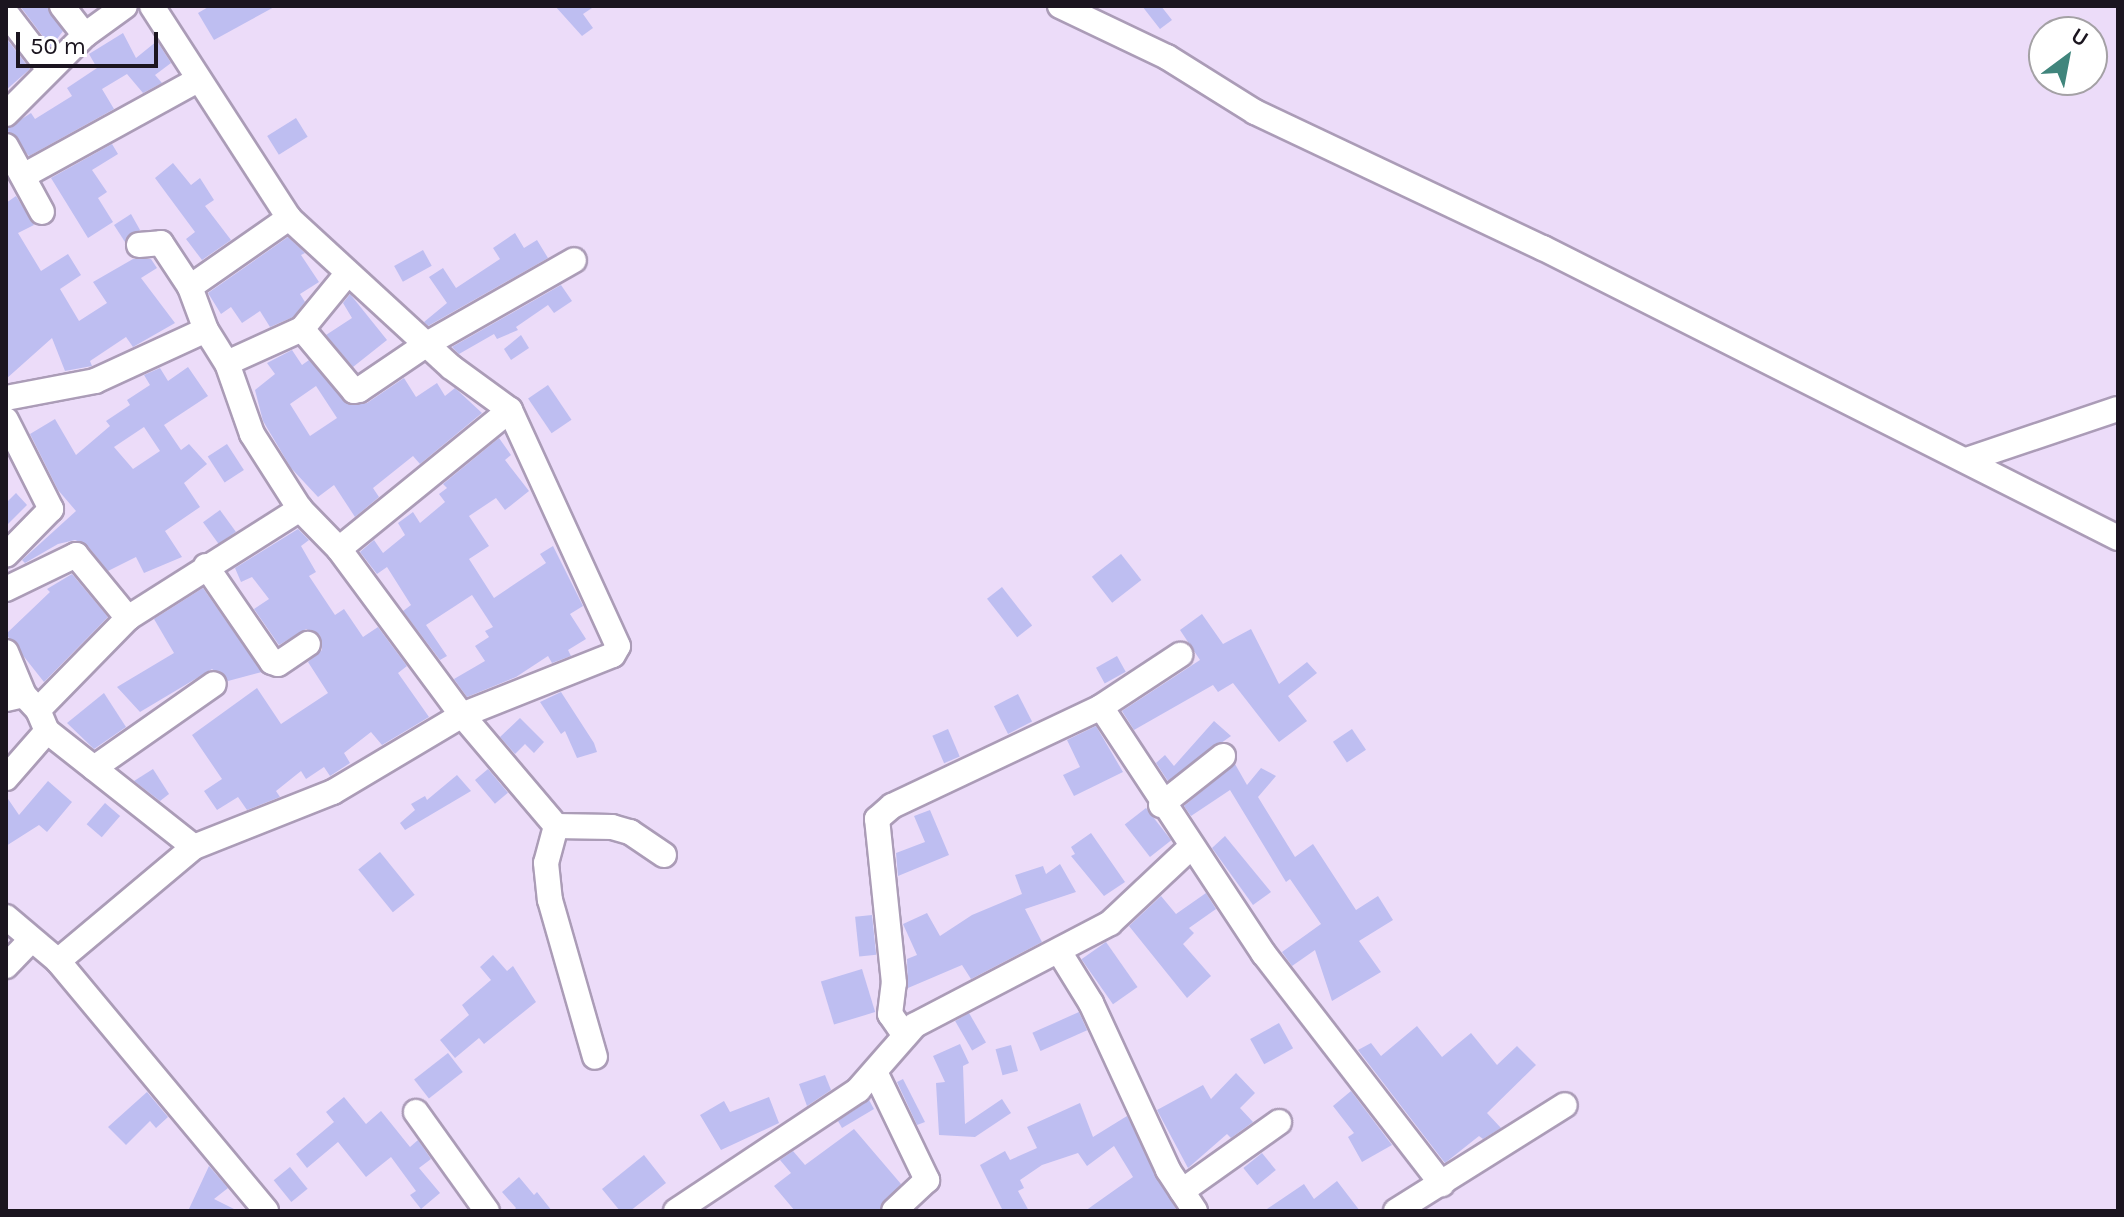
<!DOCTYPE html>
<html>
<head>
<meta charset="utf-8">
<style>
  body { margin:0 }
  #map { position:relative; width:2124px; height:1217px; overflow:hidden; background:#ecdcf9; font-family:Karla,sans-serif }
  div>[style] { position:absolute }
  .building>* { inset:0; background:#bebef1; transform-origin:0 0 }
  .roads { filter:drop-shadow(2px 0 #ab9cb7) drop-shadow(-2px 0 #ab9cb7) drop-shadow(0 2px #ab9cb7) drop-shadow(0 -2px #ab9cb7) }
  .minor>* { height:24px; margin:-12px; padding:0 12px; transform-origin:12px; border-radius:12px; background:#fff }
  span { translate:-50% -50%; white-space:nowrap; text-align:center; line-height:1.15; -webkit-text-stroke:7px #fff; paint-order:stroke }
  .frame { position:absolute; inset:0; border:8px solid #1b151f; pointer-events:none }
  .north { position:absolute; left:2028px; top:16px; width:80px; height:80px; box-sizing:border-box; background:#fff; border:2px solid #a4a1a5; border-radius:50%; rotate:32deg; font-size:22px; font-weight:700; line-height:32px; text-align:center; color:#1b151f }
  .north::after { content:''; display:block; margin:auto; width:28px; height:36px; background:#40857c; clip-path:polygon(50% 0,100% 100%,50% 72%,0 100%) }
  .scale { position:absolute; left:16px; top:32px; width:142px; height:36px; box-sizing:border-box; border:4px solid #1b151f; border-top:0; padding-left:10px; font-size:24px; line-height:28px; white-space:nowrap; color:#1b151f; -webkit-text-stroke:6px #fff; paint-order:stroke }
</style>
</head>
<body>
<div id="map">
  <div class="building">
    <i style="clip-path:polygon(20px 6px,47px 6px,63px 31px,51px 47px)"></i>
    <i style="clip-path:polygon(210px 6px,276px 6px,214px 40px,198px 13px)"></i>
    <i style="clip-path:polygon(555px 6px,595px 6px,583px 14px,593px 28px,582px 36px)"></i>
    <i style="clip-path:polygon(1142px 6px,1161px 6px,1172px 20px,1160px 29px)"></i>
    <i style="clip-path:polygon(123px 33px,136px 58px,157px 41px,171px 63px,155px 75px,162px 83px,143px 93px,127px 74px,102px 89px,114px 109px,29px 156px,6px 129px,31px 113px,35px 119px,72px 96px,67px 88px,97px 68px,89px 54px)"></i>
    <i style="clip-path:polygon(6px 38px,30px 69px,6px 90px)"></i>
    <i style="left:296px;top:118px;width:22px;height:34px;rotate:58deg"></i>
    <i style="clip-path:polygon(112px 144px,118px 154px,92px 170px,107px 192px,98px 198px,113px 222px,88px 238px,51px 178px)"></i>
    <i style="clip-path:polygon(173px 163px,191px 185px,200px 178px,214px 200px,205px 206px,231px 240px,202px 260px,186px 239px,195px 232px,155px 178px)"></i>
    <i style="clip-path:polygon(16px 196px,34px 225px,18px 233px,41px 271px,68px 254px,81px 275px,60px 289px,79px 321px,107px 303px,93px 282px,133px 259px,151px 259px,157px 268px,141px 278px,175px 323px,133px 347px,126px 337px,90px 361px,92px 366px,65px 371px,52px 338px,6px 379px,6px 203px)"></i>
    <i style="clip-path:polygon(131px 214px,140px 230px,125px 242px,114px 225px)"></i>
    <i style="clip-path:polygon(515px 233px,524px 248px,537px 240px,548px 258px,428px 326px,424px 322px,447px 303px,429px 277px,443px 268px,456px 288px,500px 259px,493px 248px)"></i>
    <i style="clip-path:polygon(288px 237px,305px 253px,301px 255px,319px 282px,300px 294px,305px 302px,293px 317px,270px 327px,260px 311px,242px 323px,231px 307px,221px 314px,208px 293px)"></i>
    <i style="left:423px;top:250px;width:18px;height:33px;rotate:61deg"></i>
    <i style="clip-path:polygon(561px 285px,572px 301px,554px 313px,548px 305px,516px 327px,518px 330px,497px 339px,494px 334px,459px 354px,452px 347px)"></i>
    <i style="clip-path:polygon(350px 294px,387px 340px,353px 367px,326px 335px,352px 318px,343px 303px)"></i>
    <i style="clip-path:polygon(521px 335px,529px 348px,511px 360px,504px 349px)"></i>
    <i style="clip-path:polygon(evenodd,292px 350px,302px 365px,309px 360px,350px 405px,367px 403px,404px 378px,416px 397px,437px 383px,445px 396px,455px 388px,482px 413px,420px 464px,413px 456px,373px 488px,379px 497px,355px 517px,334px 485px,318px 497px,291px 468px,263px 421px,255px 390px,275px 374px,267px 363px,292px 350px,316px 386px,337px 418px,310px 436px,290px 404px,316px 386px)"></i>
    <i style="clip-path:polygon(evenodd,188px 367px,208px 396px,164px 425px,181px 450px,189px 444px,207px 464px,184px 483px,200px 507px,165px 531px,182px 557px,144px 573px,136px 557px,108px 571px,87px 545px,75px 540px,58px 544px,25px 563px,22px 560px,76px 511px,58px 490px,30px 434px,55px 419px,76px 455px,110px 426px,106px 421px,130px 405px,127px 400px,150px 385px,144px 375px,160px 368px,168px 381px,188px 367px,144px 427px,160px 451px,133px 469px,114px 447px,144px 427px)"></i>
    <i style="left:548px;top:385px;width:42px;height:24px;rotate:56deg"></i>
    <i style="clip-path:polygon(499px 438px,511px 455px,505px 460px,529px 491px,505px 510px,496px 498px,469px 516px,489px 546px,469px 559px,494px 598px,546px 563px,540px 554px,553px 546px,583px 606px,570px 614px,586px 639px,568px 650px,571px 656px,552px 663px,548px 656px,516px 677px,467px 697px,454px 679px,485px 661px,475px 646px,489px 637px,485px 631px,493px 627px,472px 595px,426px 625px,447px 656px,440px 660px,403px 611px,411px 605px,387px 567px,377px 574px,360px 552px,374px 540px,383px 553px,405px 535px,398px 523px,413px 512px,420px 523px,445px 502px,439px 494px,447px 488px,443px 484px)"></i>
    <i style="left:227px;top:444px;width:31px;height:23px;rotate:57deg"></i>
    <i style="clip-path:polygon(16px 493px,27px 505px,6px 526px,6px 503px)"></i>
    <i style="left:220px;top:510px;width:27px;height:21px;rotate:54deg"></i>
    <i style="clip-path:polygon(298px 529px,309px 540px,301px 546px,316px 572px,309px 576px,335px 615px,344px 609px,363px 637px,378px 627px,407px 666px,398px 673px,429px 717px,382px 745px,371px 732px,344px 753px,350px 763px,330px 776px,324px 767px,306px 779px,301px 771px,276px 791px,280px 797px,247px 810px,238px 797px,217px 810px,204px 791px,222px 779px,192px 735px,257px 688px,281px 724px,328px 693px,308px 662px,322px 650px,320px 635px,306px 629px,279px 645px,254px 609px,269px 599px,252px 577px,241px 582px,235px 568px)"></i>
    <i style="left:1121px;top:554px;width:33px;height:37px;rotate:52deg"></i>
    <i style="clip-path:polygon(72px 574px,108px 617px,44px 682px,6px 634px,50px 592px,47px 589px)"></i>
    <i style="left:1002px;top:587px;width:49px;height:19px;rotate:52deg"></i>
    <i style="clip-path:polygon(203px 588px,262px 672px,228px 681px,212px 669px,140px 712px,117px 687px,174px 653px,154px 619px)"></i>
    <i style="clip-path:polygon(1202px 614px,1223px 644px,1251px 629px,1279px 684px,1307px 662px,1317px 673px,1288px 696px,1307px 721px,1279px 742px,1233px 683px,1218px 692px,1213px 685px,1134px 730px,1122px 711px,1200px 660px,1180px 630px)"></i>
    <i style="left:1117px;top:656px;width:18px;height:24px;rotate:61deg"></i>
    <i style="clip-path:polygon(561px 692px,594px 743px,597px 752px,577px 758px,565px 731px,561px 734px,540px 702px)"></i>
    <i style="clip-path:polygon(104px 693px,126px 727px,94px 749px,67px 723px)"></i>
    <i style="left:1018px;top:694px;width:31px;height:27px;rotate:63deg"></i>
    <i style="clip-path:polygon(520px 718px,544px 742px,534px 753px,525px 744px,515px 754px,500px 737px)"></i>
    <i style="clip-path:polygon(1214px 721px,1231px 736px,1168px 781px,1156px 763px,1165px 755px,1174px 766px)"></i>
    <i style="clip-path:polygon(1096px 726px,1123px 772px,1074px 796px,1063px 775px,1080px 767px,1067px 740px)"></i>
    <i style="left:948px;top:729px;width:30px;height:17px;rotate:67deg"></i>
    <i style="left:1352px;top:729px;width:25px;height:23px;rotate:56deg"></i>
    <i style="clip-path:polygon(1235px 764px,1247px 785px,1261px 768px,1276px 776px,1258px 797px,1295px 857px,1313px 844px,1356px 910px,1378px 896px,1393px 920px,1359px 941px,1381px 972px,1332px 1001px,1315px 950px,1292px 966px,1282px 952px,1321px 924px,1290px 879px,1286px 882px,1230px 790px,1191px 816px,1184px 806px)"></i>
    <i style="clip-path:polygon(153px 769px,169px 794px,160px 801px,134px 781px)"></i>
    <i style="left:488px;top:769px;width:31px;height:17px;rotate:50deg"></i>
    <i style="clip-path:polygon(457px 775px,471px 791px,405px 830px,400px 823px,415px 810px,411px 804px,425px 796px,427px 800px)"></i>
    <i style="clip-path:polygon(48px 781px,72px 802px,47px 832px,39px 825px,6px 846px,6px 796px,19px 815px)"></i>
    <i style="left:105px;top:803px;width:20px;height:28px;rotate:41deg"></i>
    <i style="left:1146px;top:808px;width:41px;height:27px;rotate:52deg"></i>
    <i style="clip-path:polygon(930px 810px,949px 855px,898px 876px,896px 853px,925px 842px,914px 816px)"></i>
    <i style="clip-path:polygon(1091px 833px,1125px 882px,1104px 896px,1071px 856px,1075px 854px,1071px 847px)"></i>
    <i style="clip-path:polygon(1225px 836px,1271px 892px,1253px 905px,1212px 848px)"></i>
    <i style="left:380px;top:852px;width:55px;height:28px;rotate:51deg"></i>
    <i style="clip-path:polygon(1060px 864px,1076px 892px,1025px 909px,1042px 942px,971px 979px,962px 965px,908px 988px,907px 959px,917px 955px,903px 924px,927px 913px,940px 936px,972px 915px,1022px 894px,1015px 875px,1043px 866px,1046px 874px)"></i>
    <i style="clip-path:polygon(1206px 893px,1216px 909px,1189px 928px,1194px 933px,1183px 944px,1211px 976px,1187px 998px,1129px 926px,1161px 896px,1176px 914px)"></i>
    <i style="left:872px;top:915px;width:40px;height:17px;rotate:84deg"></i>
    <i style="left:1106px;top:942px;width:55px;height:30px;rotate:55deg"></i>
    <i style="clip-path:polygon(493px 955px,507px 971px,513px 966px,536px 1002px,484px 1044px,479px 1038px,455px 1058px,440px 1040px,469px 1015px,462px 1005px,491px 980px,480px 967px)"></i>
    <i style="left:862px;top:969px;width:45px;height:43px;rotate:73deg"></i>
    <i style="left:1079px;top:1012px;width:20px;height:51px;rotate:66deg"></i>
    <i style="left:969px;top:1013px;width:34px;height:16px;rotate:60deg"></i>
    <i style="left:1279px;top:1023px;width:29px;height:33px;rotate:61deg"></i>
    <i style="clip-path:polygon(1417px 1026px,1442px 1057px,1471px 1033px,1497px 1065px,1517px 1046px,1536px 1065px,1487px 1113px,1501px 1128px,1483px 1139px,1479px 1136px,1445px 1163px,1358px 1050px,1371px 1043px,1381px 1056px)"></i>
    <i style="clip-path:polygon(960px 1044px,969px 1063px,963px 1066px,965px 1124px,1002px 1099px,1011px 1113px,975px 1137px,939px 1135px,936px 1083px,945px 1082px,933px 1056px)"></i>
    <i style="left:1011px;top:1045px;width:27px;height:16px;rotate:75deg"></i>
    <i style="left:448px;top:1053px;width:24px;height:43px;rotate:52deg"></i>
    <i style="clip-path:polygon(1236px 1073px,1255px 1093px,1240px 1108px,1253px 1122px,1231px 1138px,1227px 1134px,1188px 1168px,1157px 1110px,1203px 1085px,1211px 1099px)"></i>
    <i style="clip-path:polygon(825px 1075px,831px 1090px,807px 1106px,799px 1084px)"></i>
    <i style="clip-path:polygon(903px 1079px,925px 1122px,917px 1125px,897px 1082px)"></i>
    <i style="clip-path:polygon(1351px 1091px,1392px 1145px,1362px 1162px,1348px 1137px,1354px 1133px,1333px 1106px)"></i>
    <i style="clip-path:polygon(147px 1092px,168px 1117px,156px 1128px,150px 1121px,126px 1145px,108px 1127px)"></i>
    <i style="clip-path:polygon(344px 1097px,366px 1124px,381px 1111px,410px 1147px,418px 1140px,431px 1159px,419px 1168px,440px 1193px,421px 1209px,410px 1195px,416px 1191px,391px 1157px,366px 1177px,338px 1142px,307px 1168px,296px 1154px,334px 1122px,326px 1112px)"></i>
    <i style="clip-path:polygon(769px 1097px,779px 1123px,721px 1150px,700px 1115px,724px 1101px,730px 1112px)"></i>
    <i style="clip-path:polygon(869px 1100px,874px 1109px,842px 1128px,838px 1121px)"></i>
    <i style="clip-path:polygon(1080px 1103px,1093px 1137px,1127px 1116px,1177px 1211px,1085px 1211px,1133px 1177px,1114px 1146px,1087px 1166px,1078px 1153px,1042px 1165px,1020px 1180px,1024px 1188px,1018px 1191px,1029px 1211px,1003px 1211px,980px 1165px,1005px 1151px,1010px 1160px,1037px 1148px,1027px 1127px)"></i>
    <i style="clip-path:polygon(854px 1129px,901px 1184px,879px 1211px,795px 1211px,774px 1186px,791px 1173px,780px 1160px,793px 1151px,805px 1165px)"></i>
    <i style="left:1262px;top:1153px;width:22px;height:24px;rotate:51deg"></i>
    <i style="clip-path:polygon(644px 1155px,666px 1183px,630px 1211px,620px 1211px,602px 1189px)"></i>
    <i style="clip-path:polygon(209px 1166px,228px 1188px,214px 1199px,238px 1211px,188px 1211px)"></i>
    <i style="left:290px;top:1167px;width:28px;height:21px;rotate:51deg"></i>
    <i style="clip-path:polygon(519px 1177px,534px 1195px,537px 1192px,552px 1211px,513px 1211px,516px 1208px,502px 1192px)"></i>
    <i style="clip-path:polygon(1337px 1181px,1360px 1211px,1264px 1211px,1304px 1184px,1314px 1199px)"></i>
  </div>
  <div class="roads">
    <div class="minor">
      <i style="left:62px;top:6px;width:37px;rotate:52deg"></i>
      <i style="left:1060px;top:6px;width:119px;rotate:25.5deg"></i>
      <i style="left:1167px;top:57px;width:104px;rotate:32deg"></i>
      <i style="left:1255px;top:112px;width:318px;rotate:25.3deg"></i>
      <i style="left:1543px;top:248px;width:644px;rotate:26.76deg"></i>
      <i style="left:6px;top:13px;width:71px;rotate:52.5deg"></i>
      <i style="left:6px;top:114px;width:112px;rotate:-45deg"></i>
      <i style="left:85px;top:35px;width:49px;rotate:-35.9deg"></i>
      <i style="left:6px;top:146px;width:75px;rotate:61.4deg"></i>
      <i style="left:25px;top:175px;width:197px;rotate:-28.8deg"></i>
      <i style="left:139px;top:245px;width:22px;rotate:-5deg"></i>
      <i style="left:161px;top:243px;width:53px;rotate:56.6deg"></i>
      <i style="left:190px;top:287px;width:46px;rotate:69.6deg"></i>
      <i style="left:206px;top:330px;width:39px;rotate:58deg"></i>
      <i style="left:347px;top:274px;width:71px;rotate:129.3deg"></i>
      <i style="left:302px;top:329px;width:82px;rotate:155.6deg"></i>
      <i style="left:227px;top:363px;width:75px;rotate:70.6deg"></i>
      <i style="left:252px;top:434px;width:89px;rotate:57.4deg"></i>
      <i style="left:300px;top:509px;width:56px;rotate:45.7deg"></i>
      <i style="left:339px;top:549px;width:207px;rotate:53.5deg"></i>
      <i style="left:462px;top:715px;width:145px;rotate:49.7deg"></i>
      <i style="left:556px;top:826px;width:38px;rotate:105deg"></i>
      <i style="left:546px;top:863px;width:37px;rotate:84deg"></i>
      <i style="left:550px;top:900px;width:163px;rotate:74deg"></i>
      <i style="left:190px;top:287px;width:121px;rotate:-34.9deg"></i>
      <i style="left:302px;top:329px;width:81px;rotate:50deg"></i>
      <i style="left:354px;top:391px;width:5px;rotate:-11deg"></i>
      <i style="left:359px;top:390px;width:82px;rotate:-34.1deg"></i>
      <i style="left:427px;top:344px;width:169px;rotate:-29.7deg"></i>
      <i style="left:6px;top:398px;width:91px;rotate:-10.8deg"></i>
      <i style="left:95px;top:381px;width:122px;rotate:-24.7deg"></i>
      <i style="left:6px;top:420px;width:100px;rotate:63.2deg"></i>
      <i style="left:51px;top:509px;width:64px;rotate:134.4deg"></i>
      <i style="left:1969px;top:459px;width:157px;rotate:-18.6deg"></i>
      <i style="left:339px;top:549px;width:220px;rotate:-39.1deg"></i>
      <i style="left:206px;top:566px;width:116px;rotate:55.5deg"></i>
      <i style="left:272px;top:662px;width:6px;rotate:18deg"></i>
      <i style="left:278px;top:664px;width:36px;rotate:-34deg"></i>
      <i style="left:6px;top:589px;width:78px;rotate:-25.9deg"></i>
      <i style="left:76px;top:555px;width:82px;rotate:50.5deg"></i>
      <i style="left:6px;top:652px;width:47px;rotate:67.3deg"></i>
      <i style="left:6px;top:699px;width:18px;rotate:-13deg"></i>
      <i style="left:24px;top:695px;width:21px;rotate:47deg"></i>
      <i style="left:38px;top:710px;width:23px;rotate:67deg"></i>
      <i style="left:47px;top:731px;width:187px;rotate:38.3deg"></i>
      <i style="left:194px;top:847px;width:149px;rotate:-21.6deg"></i>
      <i style="left:333px;top:792px;width:150px;rotate:-30.8deg"></i>
      <i style="left:462px;top:715px;width:162px;rotate:-21.7deg"></i>
      <i style="left:613px;top:655px;width:10px;rotate:-61deg"></i>
      <i style="left:618px;top:646px;width:260px;rotate:-114.6deg"></i>
      <i style="left:510px;top:410px;width:73px;rotate:-143.9deg"></i>
      <i style="left:451px;top:367px;width:220px;rotate:-137.4deg"></i>
      <i style="left:289px;top:218px;width:252px;rotate:-122.9deg"></i>
      <i style="left:1101px;top:707px;width:296px;rotate:56.6deg"></i>
      <i style="left:1264px;top:954px;width:291px;rotate:52.3deg"></i>
      <i style="left:38px;top:710px;width:129px;rotate:-45.6deg"></i>
      <i style="left:128px;top:618px;width:204px;rotate:-32.4deg"></i>
      <i style="left:94px;top:768px;width:146px;rotate:-35deg"></i>
      <i style="left:6px;top:778px;width:62px;rotate:-48.9deg"></i>
      <i style="left:1161px;top:805px;width:79px;rotate:-38.3deg"></i>
      <i style="left:556px;top:826px;width:56px;rotate:1deg"></i>
      <i style="left:612px;top:827px;width:19px;rotate:16deg"></i>
      <i style="left:630px;top:832px;width:41px;rotate:34.1deg"></i>
      <i style="left:6px;top:917px;width:68px;rotate:40.2deg"></i>
      <i style="left:58px;top:961px;width:325px;rotate:50.2deg"></i>
      <i style="left:1060px;top:953px;width:59px;rotate:58.2deg"></i>
      <i style="left:1091px;top:1003px;width:184px;rotate:65.2deg"></i>
      <i style="left:1168px;top:1170px;width:49px;rotate:56.6deg"></i>
      <i style="left:58px;top:961px;width:177px;rotate:-40deg"></i>
      <i style="left:6px;top:966px;width:35px;rotate:-46deg"></i>
      <i style="left:904px;top:1034px;width:24px;rotate:-125deg"></i>
      <i style="left:890px;top:1014px;width:31px;rotate:-83deg"></i>
      <i style="left:894px;top:983px;width:165px;rotate:-95.9deg"></i>
      <i style="left:877px;top:819px;width:20px;rotate:-41deg"></i>
      <i style="left:892px;top:806px;width:231px;rotate:-25.3deg"></i>
      <i style="left:1101px;top:707px;width:95px;rotate:-33.4deg"></i>
      <i style="left:876px;top:1074px;width:118px;rotate:64.3deg"></i>
      <i style="left:927px;top:1180px;width:45px;rotate:136.8deg"></i>
      <i style="left:416px;top:1112px;width:122px;rotate:54.4deg"></i>
      <i style="left:1182px;top:1191px;width:119px;rotate:-35.4deg"></i>
      <i style="left:676px;top:1211px;width:219px;rotate:-33.6deg"></i>
      <i style="left:858px;top:1090px;width:86px;rotate:-48.8deg"></i>
      <i style="left:915px;top:1025px;width:220px;rotate:-27.6deg"></i>
      <i style="left:1110px;top:923px;width:110px;rotate:-43.2deg"></i>
      <i style="left:1396px;top:1211px;width:199px;rotate:-32.1deg"></i>
    </div>
  </div>
  <div class="frame"></div>
  <div class="north">U</div>
  <div class="scale">50 m</div>
</div>
</body>
</html>
